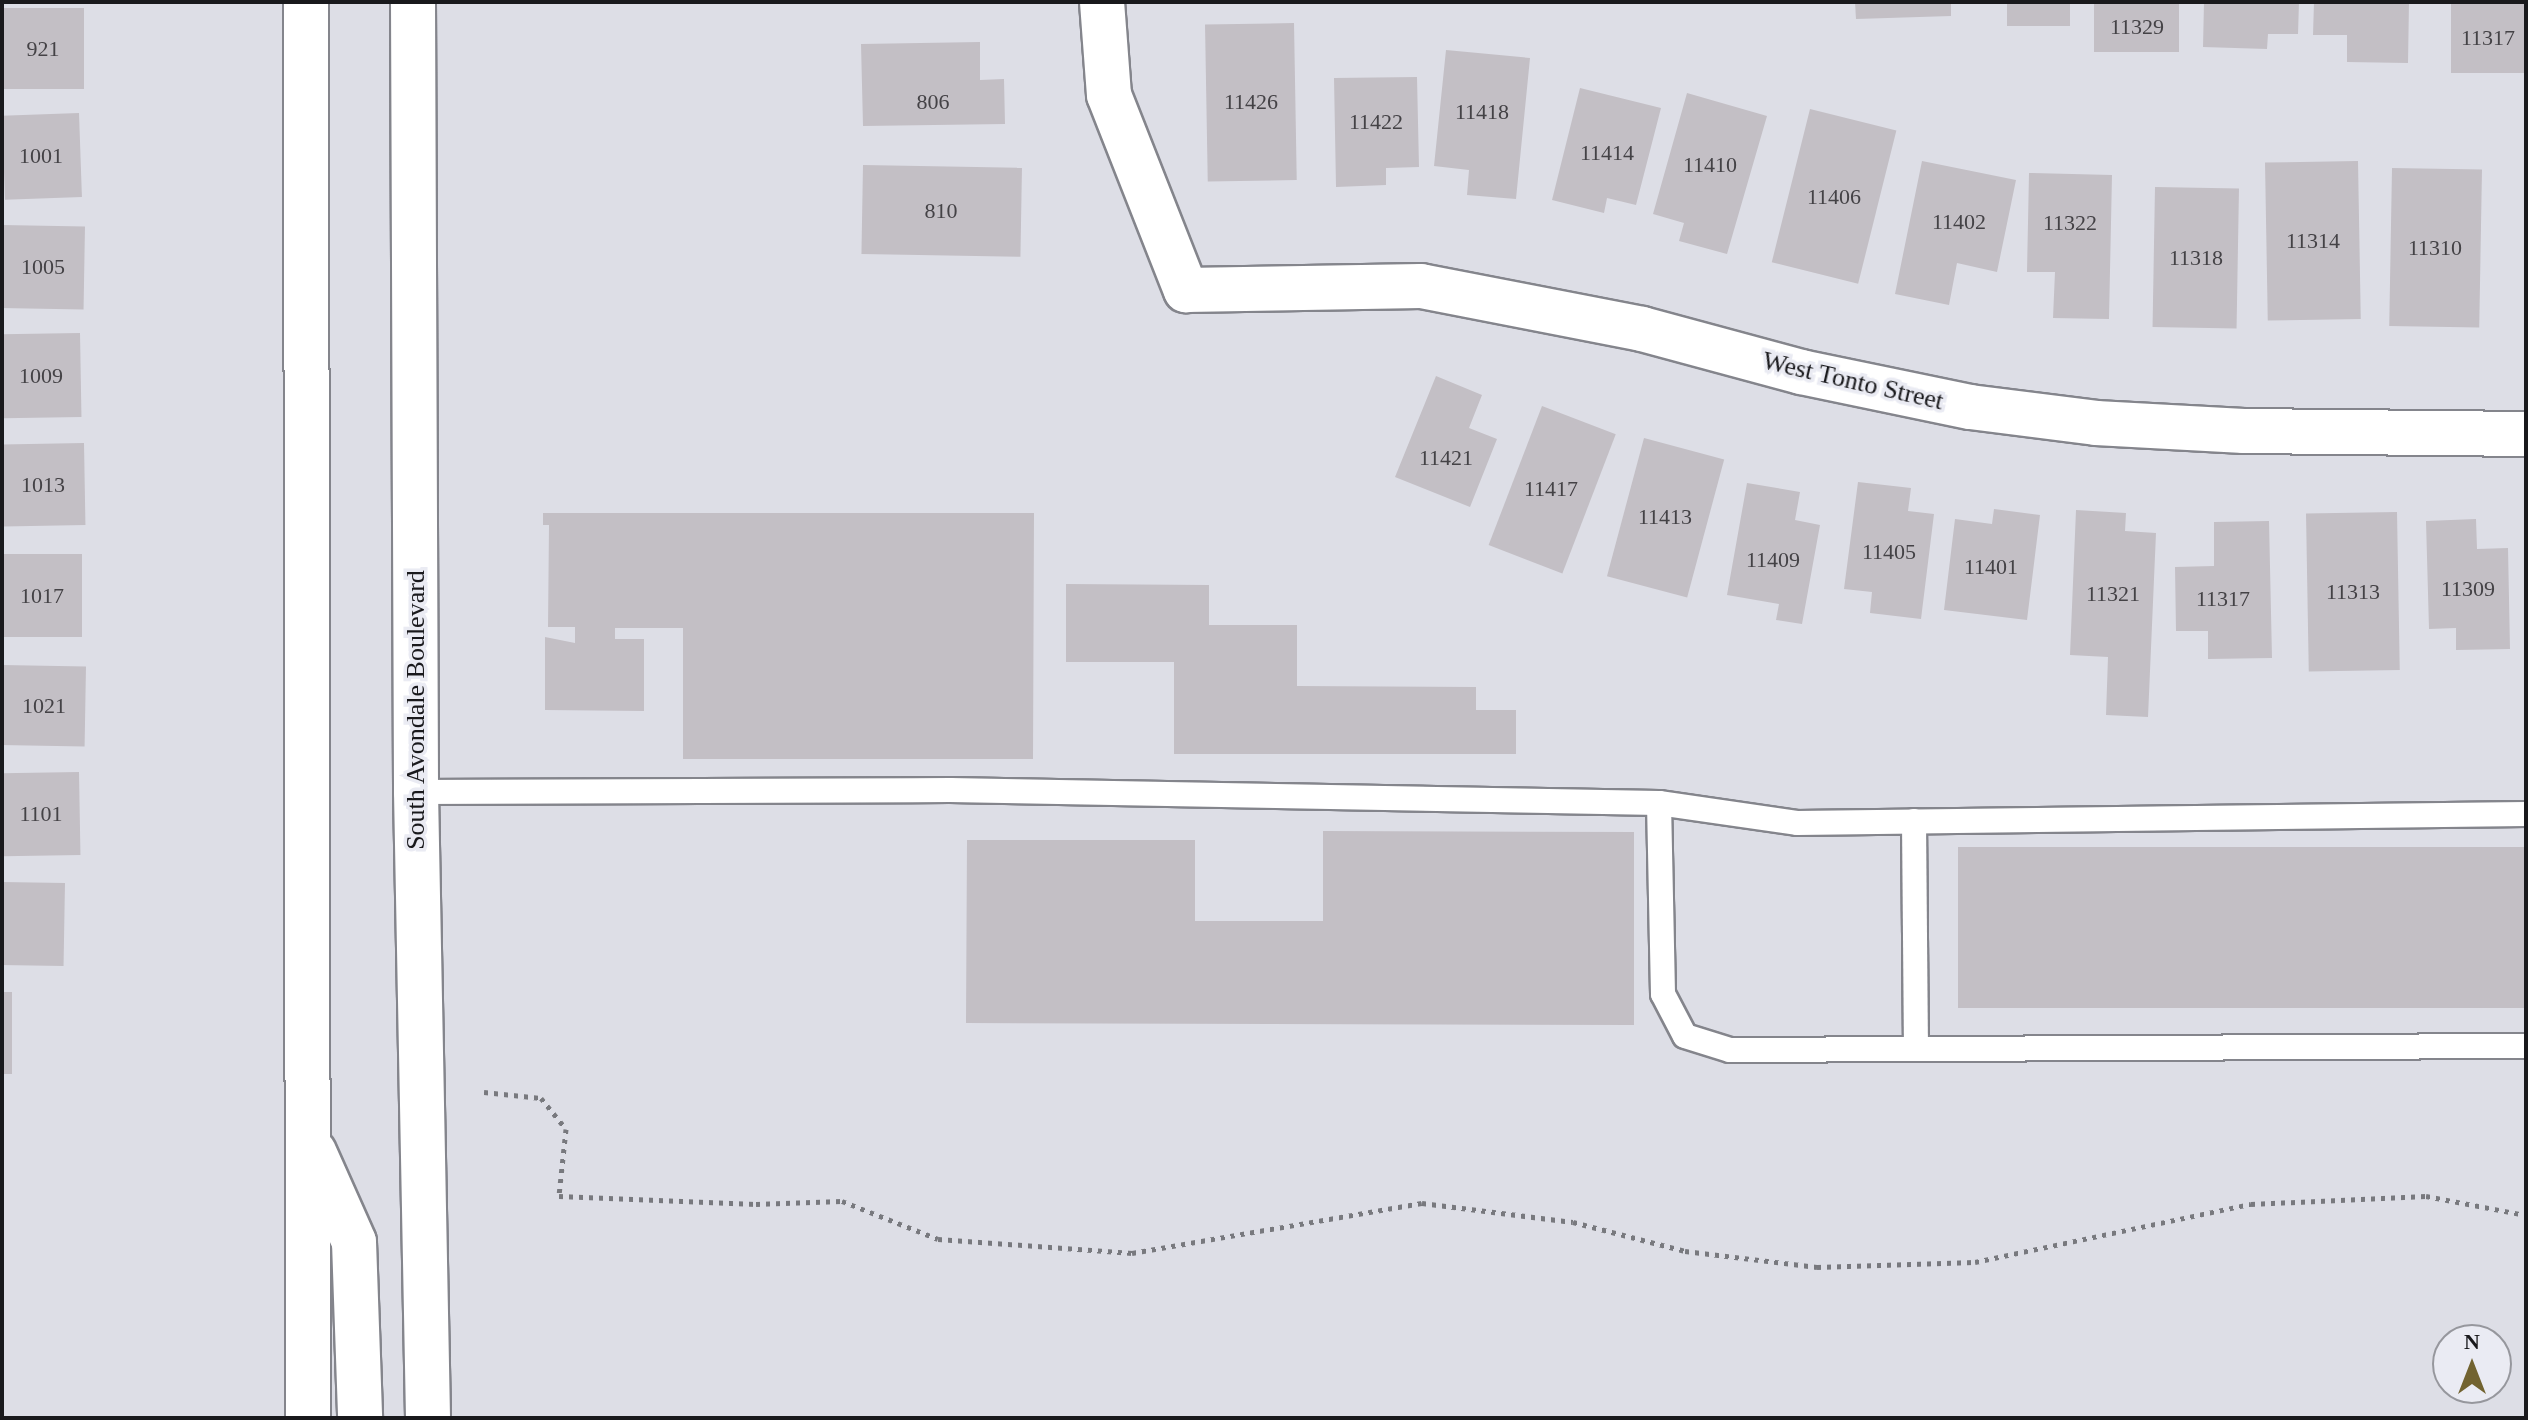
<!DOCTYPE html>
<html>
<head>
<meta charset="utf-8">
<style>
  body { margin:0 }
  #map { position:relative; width:2528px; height:1420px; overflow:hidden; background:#dddee6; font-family:Georgia,serif }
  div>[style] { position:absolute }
  .building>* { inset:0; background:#c3bfc5; transform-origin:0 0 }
  .path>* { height:5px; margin-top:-2.5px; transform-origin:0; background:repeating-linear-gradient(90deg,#78797e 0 4px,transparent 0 10px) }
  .roads { filter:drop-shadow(2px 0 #84858c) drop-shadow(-2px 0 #84858c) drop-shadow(0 2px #84858c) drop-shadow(0 -2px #84858c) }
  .service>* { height:24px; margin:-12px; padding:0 12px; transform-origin:12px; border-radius:12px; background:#fff }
  .minor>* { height:44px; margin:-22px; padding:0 22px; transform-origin:22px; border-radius:22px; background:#fff }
  .secondary>* { height:44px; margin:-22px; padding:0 22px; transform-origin:22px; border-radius:22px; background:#fff }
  span { translate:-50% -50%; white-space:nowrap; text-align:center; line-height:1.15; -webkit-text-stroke:7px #eaebf3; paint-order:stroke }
  .number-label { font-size:22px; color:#444246 }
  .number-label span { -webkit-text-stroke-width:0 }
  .street-label { font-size:26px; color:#19191c }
  .frame { position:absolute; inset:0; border:4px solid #19191c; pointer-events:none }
  .north { position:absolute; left:2432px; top:1324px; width:80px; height:80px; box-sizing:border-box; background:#eaebf3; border:2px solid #96979d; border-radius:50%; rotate:0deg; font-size:22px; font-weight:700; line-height:32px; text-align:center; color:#19191c }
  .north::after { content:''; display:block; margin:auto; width:28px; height:36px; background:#726330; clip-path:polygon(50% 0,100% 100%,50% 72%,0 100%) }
</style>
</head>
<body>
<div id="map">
  <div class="building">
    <i style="clip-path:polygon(1855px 2px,1951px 2px,1951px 16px,1856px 19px)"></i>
    <i style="left:2007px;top:2px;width:63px;height:24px"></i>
    <i style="left:2094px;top:2px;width:85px;height:50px"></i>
    <i style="clip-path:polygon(2204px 2px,2299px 2px,2298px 34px,2268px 34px,2267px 49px,2203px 47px)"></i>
    <i style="clip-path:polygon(2314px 2px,2409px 2px,2408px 63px,2347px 62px,2347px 35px,2313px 35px)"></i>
    <i style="left:2451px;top:2px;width:75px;height:71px"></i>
    <i style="left:2px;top:8px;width:82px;height:81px"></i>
    <i style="left:1294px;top:23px;width:157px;height:89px;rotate:89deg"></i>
    <i style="clip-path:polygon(980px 42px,980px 80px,1004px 79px,1005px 124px,863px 126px,861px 44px)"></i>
    <i style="clip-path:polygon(1446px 50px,1530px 58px,1516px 199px,1467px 195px,1469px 170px,1434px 166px)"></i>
    <i style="clip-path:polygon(1417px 77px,1419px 167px,1386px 168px,1386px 185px,1336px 187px,1334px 78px)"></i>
    <i style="clip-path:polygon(1580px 88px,1661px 108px,1636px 205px,1607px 198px,1604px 213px,1552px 200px)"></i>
    <i style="clip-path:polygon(1687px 93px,1767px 116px,1727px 254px,1679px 241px,1684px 223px,1653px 214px)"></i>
    <i style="left:1810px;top:109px;width:89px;height:158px;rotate:14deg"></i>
    <i style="left:79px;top:113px;width:84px;height:77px;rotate:88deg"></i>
    <i style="clip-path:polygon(1922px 161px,2016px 180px,1997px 272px,1957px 263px,1949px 305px,1895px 294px)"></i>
    <i style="left:2358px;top:161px;width:158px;height:93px;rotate:89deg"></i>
    <i style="left:863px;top:165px;width:159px;height:89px;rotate:1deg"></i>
    <i style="left:2392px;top:168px;width:90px;height:158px;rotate:1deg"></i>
    <i style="clip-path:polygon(2029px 173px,2112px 175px,2109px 319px,2053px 318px,2055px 272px,2027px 272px)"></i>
    <i style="left:2155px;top:187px;width:84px;height:140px;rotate:1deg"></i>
    <i style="left:2px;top:225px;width:83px;height:83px;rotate:1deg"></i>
    <i style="left:80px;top:333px;width:84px;height:78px;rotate:89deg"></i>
    <i style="clip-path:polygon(1436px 376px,1482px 395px,1469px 428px,1497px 439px,1470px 507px,1395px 477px)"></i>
    <i style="left:1542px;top:406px;width:79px;height:149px;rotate:21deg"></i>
    <i style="left:1644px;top:438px;width:83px;height:143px;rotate:15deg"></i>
    <i style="left:84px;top:443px;width:82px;height:82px;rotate:89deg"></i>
    <i style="clip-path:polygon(1858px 482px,1911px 488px,1908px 511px,1934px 514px,1921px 619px,1870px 613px,1872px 592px,1844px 589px)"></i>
    <i style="clip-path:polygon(1747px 483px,1800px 492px,1795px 520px,1820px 525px,1802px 624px,1776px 620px,1779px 604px,1727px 595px)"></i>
    <i style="clip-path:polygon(1994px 509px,2040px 515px,2027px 620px,1944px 610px,1955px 519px,1992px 524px)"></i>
    <i style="clip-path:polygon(2076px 510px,2126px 513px,2125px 531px,2156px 533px,2148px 717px,2106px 715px,2108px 657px,2070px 655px)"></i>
    <i style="left:2397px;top:512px;width:158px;height:91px;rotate:89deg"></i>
    <i style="clip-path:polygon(543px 513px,1034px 513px,1033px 759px,683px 759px,683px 628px,615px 628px,615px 639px,644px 639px,644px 711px,545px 710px,545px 637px,575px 643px,575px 627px,548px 627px,549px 525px,543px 525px)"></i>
    <i style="clip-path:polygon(2476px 519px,2477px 549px,2508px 548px,2510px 649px,2456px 650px,2456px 628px,2429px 629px,2426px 521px)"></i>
    <i style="clip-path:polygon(2269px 521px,2272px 658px,2208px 659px,2208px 631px,2176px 631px,2175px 567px,2214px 566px,2214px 522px)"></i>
    <i style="left:82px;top:554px;width:83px;height:80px;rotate:90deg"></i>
    <i style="clip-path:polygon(1066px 584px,1209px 585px,1209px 625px,1297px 625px,1297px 686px,1476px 687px,1476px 710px,1516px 710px,1516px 754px,1174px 754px,1174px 662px,1066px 662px)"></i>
    <i style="left:2px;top:665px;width:84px;height:80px;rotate:1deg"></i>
    <i style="left:79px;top:772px;width:83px;height:77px;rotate:89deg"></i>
    <i style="clip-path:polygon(1323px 831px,1634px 832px,1634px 1025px,966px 1023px,967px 840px,1195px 840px,1195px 921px,1323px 921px)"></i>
    <i style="left:1958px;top:847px;width:568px;height:161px"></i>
    <i style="left:2px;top:882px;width:63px;height:83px;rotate:1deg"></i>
    <i style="left:2px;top:992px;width:10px;height:82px"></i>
  </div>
  <div class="path">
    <i style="left:484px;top:1092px;width:57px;rotate:6deg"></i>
    <i style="left:541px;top:1098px;width:40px;rotate:51deg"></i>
    <i style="left:566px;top:1129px;width:67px;rotate:96deg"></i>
    <i style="left:559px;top:1196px;width:197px;rotate:2.3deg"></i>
    <i style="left:756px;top:1204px;width:86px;rotate:-2deg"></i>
    <i style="left:842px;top:1201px;width:103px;rotate:21.6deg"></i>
    <i style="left:938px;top:1239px;width:195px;rotate:4.1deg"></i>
    <i style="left:1132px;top:1253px;width:294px;rotate:-9.8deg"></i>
    <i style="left:1422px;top:1203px;width:152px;rotate:7.2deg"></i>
    <i style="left:1573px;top:1222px;width:116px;rotate:14.5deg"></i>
    <i style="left:1685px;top:1251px;width:133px;rotate:6.9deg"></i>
    <i style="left:1817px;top:1267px;width:158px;rotate:-1.8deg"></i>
    <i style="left:1975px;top:1262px;width:282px;rotate:-11.9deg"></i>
    <i style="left:2251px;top:1204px;width:175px;rotate:-2.6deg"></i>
    <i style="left:2426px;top:1196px;width:102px;rotate:10.8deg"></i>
  </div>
  <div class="roads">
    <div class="service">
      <i style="left:416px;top:792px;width:534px;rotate:-0.21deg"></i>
      <i style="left:950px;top:790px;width:709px;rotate:1.05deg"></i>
      <i style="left:1659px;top:803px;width:139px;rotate:8.2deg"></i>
      <i style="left:1797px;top:823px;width:729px;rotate:-0.71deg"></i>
      <i style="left:1659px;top:803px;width:191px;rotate:88.8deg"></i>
      <i style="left:1663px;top:994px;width:47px;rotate:62.4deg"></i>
      <i style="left:1685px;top:1036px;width:47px;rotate:17.3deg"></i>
      <i style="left:1730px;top:1050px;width:796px;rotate:-0.29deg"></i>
      <i style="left:1914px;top:821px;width:228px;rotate:89.5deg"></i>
    </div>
    <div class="minor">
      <i style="left:1102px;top:2px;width:93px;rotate:85.7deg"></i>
      <i style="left:1109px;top:95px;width:210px;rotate:68.5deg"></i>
      <i style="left:1186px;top:290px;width:235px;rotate:-1deg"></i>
      <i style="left:1421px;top:286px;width:225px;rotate:11deg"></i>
      <i style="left:1642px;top:329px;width:165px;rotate:15.1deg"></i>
      <i style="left:1801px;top:372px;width:173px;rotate:11.7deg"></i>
      <i style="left:1970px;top:407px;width:127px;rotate:7.2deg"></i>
      <i style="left:2096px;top:423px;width:148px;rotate:3.1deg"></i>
      <i style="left:2244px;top:431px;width:282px;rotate:0.6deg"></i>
    </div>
    <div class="secondary">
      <i style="left:306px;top:2px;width:1416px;rotate:89.92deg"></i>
      <i style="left:413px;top:2px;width:790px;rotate:89.78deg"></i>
      <i style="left:416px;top:792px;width:626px;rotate:88.9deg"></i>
      <i style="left:314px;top:1152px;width:98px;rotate:66deg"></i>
      <i style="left:354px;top:1242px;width:176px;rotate:88deg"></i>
    </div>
  </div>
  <div class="number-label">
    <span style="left:2137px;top:27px">11329</span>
    <span style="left:2488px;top:38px">11317</span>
    <span style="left:43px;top:49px">921</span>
    <span style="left:933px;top:102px">806</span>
    <span style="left:1251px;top:102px">11426</span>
    <span style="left:1482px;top:112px">11418</span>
    <span style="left:1376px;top:122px">11422</span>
    <span style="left:1607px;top:153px">11414</span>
    <span style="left:41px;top:156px">1001</span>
    <span style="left:1710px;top:165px">11410</span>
    <span style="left:1834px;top:197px">11406</span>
    <span style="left:941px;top:211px">810</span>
    <span style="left:1959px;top:222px">11402</span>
    <span style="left:2070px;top:223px">11322</span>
    <span style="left:2313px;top:241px">11314</span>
    <span style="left:2435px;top:248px">11310</span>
    <span style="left:2196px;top:258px">11318</span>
    <span style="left:43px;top:267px">1005</span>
    <span style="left:41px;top:376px">1009</span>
    <span style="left:1446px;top:458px">11421</span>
    <span style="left:43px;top:485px">1013</span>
    <span style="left:1551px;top:489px">11417</span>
    <span style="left:1665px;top:517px">11413</span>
    <span style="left:1889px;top:552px">11405</span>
    <span style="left:1773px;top:560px">11409</span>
    <span style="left:1991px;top:567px">11401</span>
    <span style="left:2468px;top:589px">11309</span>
    <span style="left:2353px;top:592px">11313</span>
    <span style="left:2113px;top:594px">11321</span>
    <span style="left:42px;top:596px">1017</span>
    <span style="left:2223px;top:599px">11317</span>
    <span style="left:44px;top:706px">1021</span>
    <span style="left:41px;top:814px">1101</span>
  </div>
  <div class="street-label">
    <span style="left:1853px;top:381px;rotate:13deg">West Tonto Street</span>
    <span style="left:416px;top:710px;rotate:-90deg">South Avondale Boulevard</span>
  </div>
  <div class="frame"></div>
  <div class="north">N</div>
</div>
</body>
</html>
